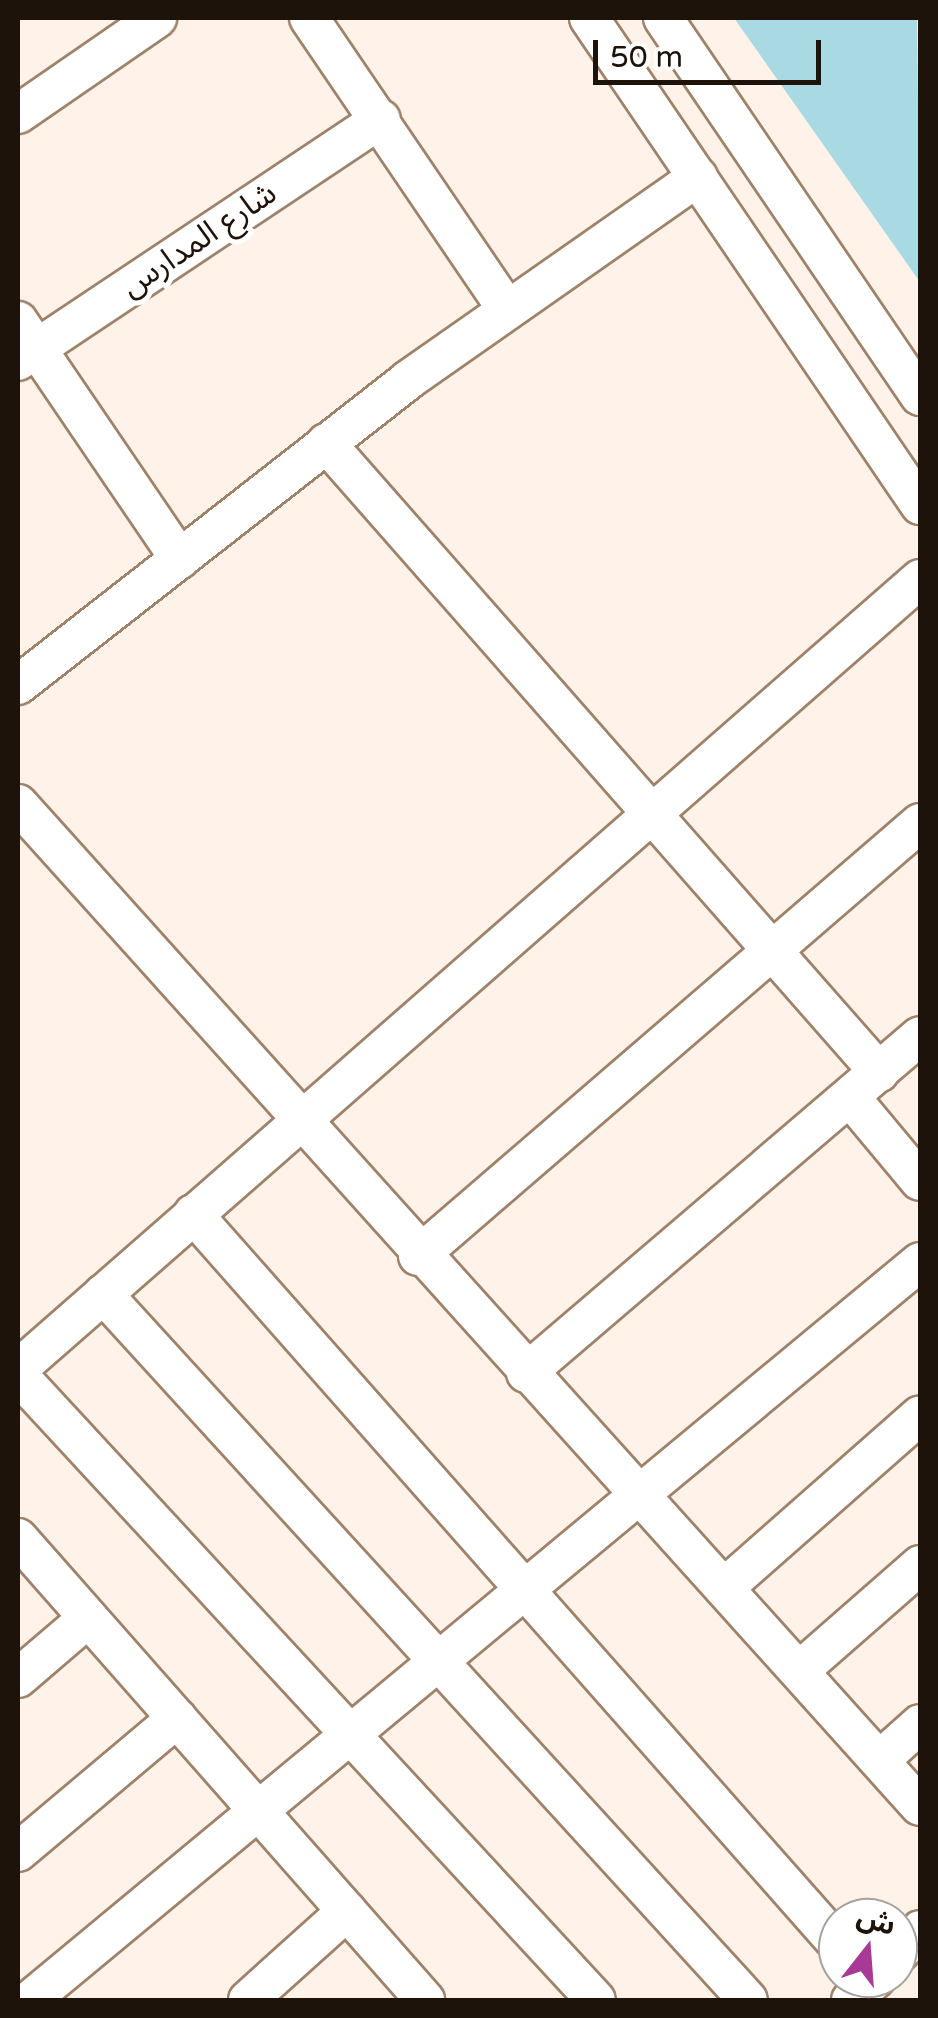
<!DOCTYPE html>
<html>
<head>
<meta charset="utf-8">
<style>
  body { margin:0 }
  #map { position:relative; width:938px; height:2018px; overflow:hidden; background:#fff2e8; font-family:"Varela Round","Noto Sans Arabic",sans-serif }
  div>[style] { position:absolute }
  .water>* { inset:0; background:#a9d9e2 }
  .roads { filter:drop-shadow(2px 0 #9e826a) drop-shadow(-2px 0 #9e826a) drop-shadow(0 2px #9e826a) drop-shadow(0 -2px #9e826a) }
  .minor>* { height:38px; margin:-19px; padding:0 19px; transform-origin:19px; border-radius:19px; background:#fff }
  span { translate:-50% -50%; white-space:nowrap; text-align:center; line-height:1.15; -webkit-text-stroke:10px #fff; paint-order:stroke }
  .street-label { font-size:32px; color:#1d130a }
  .frame { position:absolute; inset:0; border:20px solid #1d130a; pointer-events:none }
  .north { position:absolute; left:818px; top:1898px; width:100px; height:100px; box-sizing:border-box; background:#fff; border:2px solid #a5a19d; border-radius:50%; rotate:17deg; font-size:28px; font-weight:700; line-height:40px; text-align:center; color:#1d130a }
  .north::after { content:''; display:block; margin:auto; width:35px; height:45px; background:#a83997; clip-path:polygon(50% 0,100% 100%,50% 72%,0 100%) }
  .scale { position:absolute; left:593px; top:40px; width:228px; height:45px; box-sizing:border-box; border:5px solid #1d130a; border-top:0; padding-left:12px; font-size:30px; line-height:35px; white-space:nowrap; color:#1d130a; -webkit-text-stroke:8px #fff; paint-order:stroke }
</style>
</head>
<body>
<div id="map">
  <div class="water">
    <i style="clip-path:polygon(734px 18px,917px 18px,920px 282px)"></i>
  </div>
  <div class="roads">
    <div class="minor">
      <i style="left:309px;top:18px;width:352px;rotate:55.8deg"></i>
      <i style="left:589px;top:18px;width:589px;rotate:55.8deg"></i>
      <i style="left:663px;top:18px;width:457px;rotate:55.8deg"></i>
      <i style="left:18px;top:114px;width:169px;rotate:-34.6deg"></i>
      <i style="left:18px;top:321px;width:288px;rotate:55.8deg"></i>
      <i style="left:18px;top:361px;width:436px;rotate:-33.7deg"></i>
      <i style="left:326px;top:443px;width:838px;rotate:48.68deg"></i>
      <i style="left:18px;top:685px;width:495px;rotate:-38deg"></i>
      <i style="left:408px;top:380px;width:354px;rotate:-35deg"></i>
      <i style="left:18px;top:804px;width:1348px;rotate:48.01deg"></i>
      <i style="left:850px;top:1097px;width:109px;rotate:50.2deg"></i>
      <i style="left:193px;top:1214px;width:974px;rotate:48.54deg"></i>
      <i style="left:418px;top:1256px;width:663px;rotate:-40.78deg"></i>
      <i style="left:103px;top:1294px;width:956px;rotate:47.59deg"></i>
      <i style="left:18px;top:1369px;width:1199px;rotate:-41.21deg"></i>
      <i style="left:526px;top:1373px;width:518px;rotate:-40.54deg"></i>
      <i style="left:18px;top:1375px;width:851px;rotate:47.24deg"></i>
      <i style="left:18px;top:1538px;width:616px;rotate:48.62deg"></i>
      <i style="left:724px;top:1588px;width:261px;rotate:-41.4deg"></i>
      <i style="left:799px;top:1671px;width:161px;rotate:-41.2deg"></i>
      <i style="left:18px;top:1678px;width:92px;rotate:-40.6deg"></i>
      <i style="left:881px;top:1759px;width:52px;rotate:-41.9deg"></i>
      <i style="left:18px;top:1852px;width:208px;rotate:-40.1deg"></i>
      <i style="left:898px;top:1954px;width:33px;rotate:-47deg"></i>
      <i style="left:30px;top:2000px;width:1156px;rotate:-39.67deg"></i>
      <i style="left:248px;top:2000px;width:133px;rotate:-42deg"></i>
      <i style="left:851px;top:2000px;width:33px;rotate:-41deg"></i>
    </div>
  </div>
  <div class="street-label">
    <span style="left:199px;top:240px;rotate:-34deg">شارع المدارس</span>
  </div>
  <div class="frame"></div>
  <div class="north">ش</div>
  <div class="scale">50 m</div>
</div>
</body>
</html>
